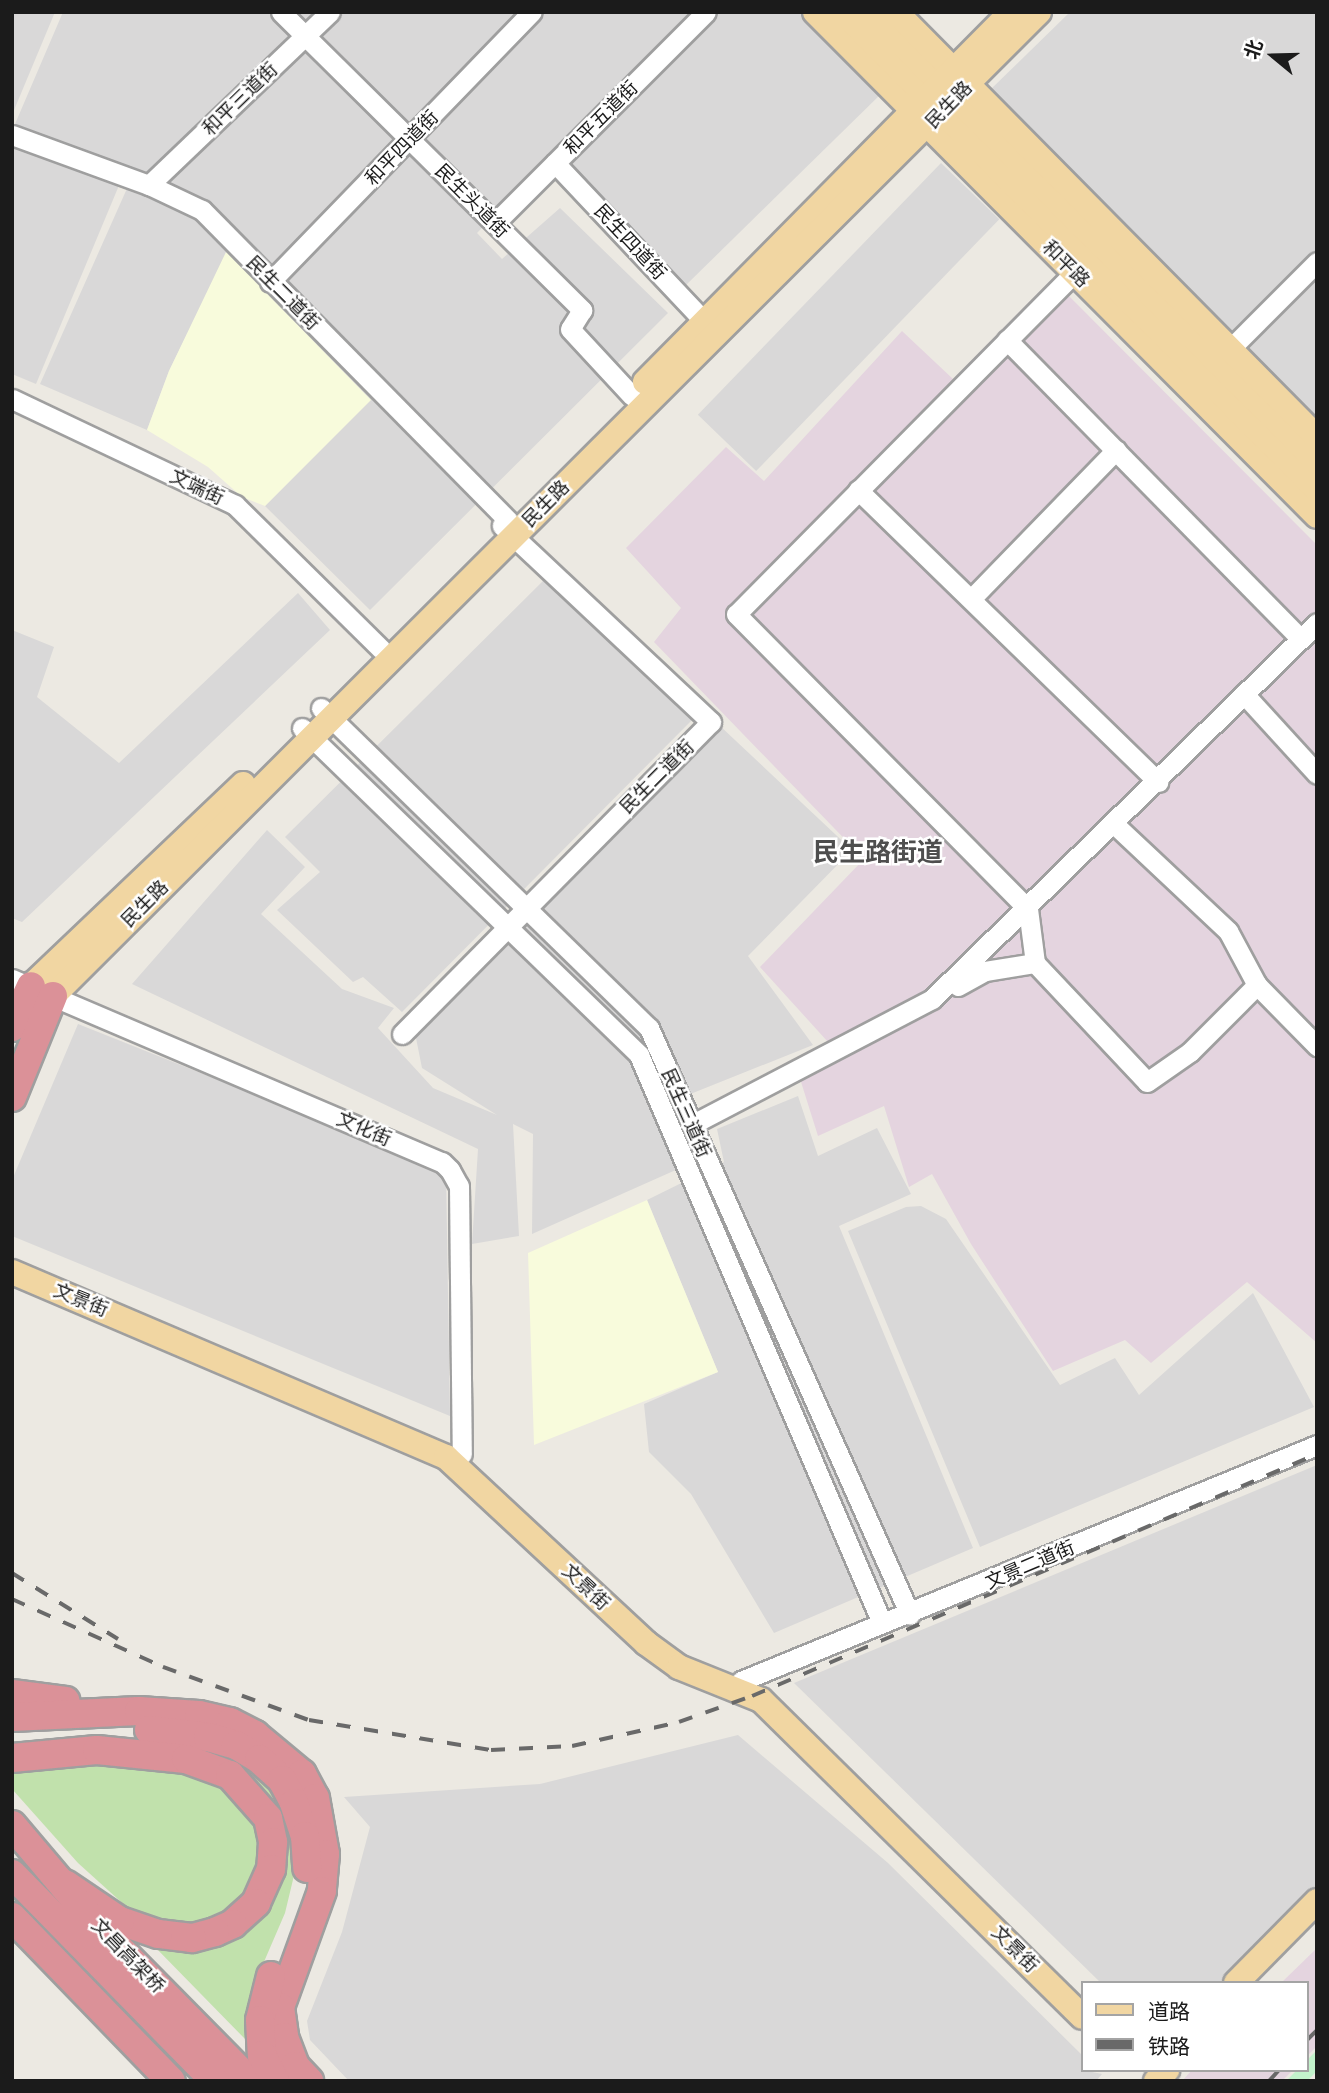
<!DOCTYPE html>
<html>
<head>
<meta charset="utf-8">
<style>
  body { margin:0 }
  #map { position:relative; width:1329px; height:2093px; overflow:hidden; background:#ece9e2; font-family:Manrope,"Noto Sans SC",sans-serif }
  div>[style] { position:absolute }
  .residential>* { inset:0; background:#d9d8d8; transform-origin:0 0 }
  .industrial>* { inset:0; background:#e4d4df }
  .education>* { inset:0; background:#f8fbdc }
  .grass>* { inset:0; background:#c1e1ac }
  .park>* { inset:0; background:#c2f2cb }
  .roads { filter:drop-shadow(2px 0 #9f9f9f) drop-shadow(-2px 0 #9f9f9f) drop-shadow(0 2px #9f9f9f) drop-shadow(0 -2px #9f9f9f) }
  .minor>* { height:19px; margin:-9.5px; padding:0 9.5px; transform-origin:9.5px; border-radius:9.5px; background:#fff }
  .major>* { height:24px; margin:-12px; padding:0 12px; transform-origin:12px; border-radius:12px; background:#f1d6a2 }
  .highway>* { height:28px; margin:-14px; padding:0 14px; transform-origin:14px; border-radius:14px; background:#db9198 }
  .rail>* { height:3.5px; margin-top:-1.75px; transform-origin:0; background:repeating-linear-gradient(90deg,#696969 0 14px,transparent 0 28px) }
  span { translate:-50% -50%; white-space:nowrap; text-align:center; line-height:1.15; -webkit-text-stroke:5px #fff; paint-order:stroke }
  .street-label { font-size:19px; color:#1b1b1b }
  .district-label { font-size:26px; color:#4e4e4e; font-weight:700 }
  .frame { position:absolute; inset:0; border:14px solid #1b1b1b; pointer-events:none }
  .legend { position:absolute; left:1081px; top:1981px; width:228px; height:91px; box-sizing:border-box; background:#fff; border:2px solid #a4a4a4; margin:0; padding:9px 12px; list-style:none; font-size:21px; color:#1b1b1b }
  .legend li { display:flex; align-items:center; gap:14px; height:35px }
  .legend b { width:35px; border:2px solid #a4a4a4 }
  .north { position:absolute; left:1238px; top:21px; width:70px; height:70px; -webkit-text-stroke:5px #fff; paint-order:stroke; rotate:289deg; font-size:19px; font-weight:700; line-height:28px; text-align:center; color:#1b1b1b }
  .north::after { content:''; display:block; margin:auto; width:24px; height:32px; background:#1b1b1b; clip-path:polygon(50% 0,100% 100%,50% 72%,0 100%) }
</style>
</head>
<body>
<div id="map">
  <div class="residential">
    <i style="clip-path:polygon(12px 12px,55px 12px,12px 115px)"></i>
    <i style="clip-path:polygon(63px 12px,693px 12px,477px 233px,502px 259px,560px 208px,668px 313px,370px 610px,265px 506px,370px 400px,227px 253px,169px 371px,147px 430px,40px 384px,133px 175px,12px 131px)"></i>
    <i style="clip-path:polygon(713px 12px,802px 12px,883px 92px,685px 286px,566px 162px)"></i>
    <i style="clip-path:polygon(1070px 12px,1317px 12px,1317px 252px,1230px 338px,990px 90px)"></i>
    <i style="clip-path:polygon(12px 138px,120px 183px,36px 384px,12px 374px)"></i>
    <i style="left:941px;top:163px;width:81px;height:350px;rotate:44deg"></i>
    <i style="clip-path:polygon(1317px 271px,1317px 419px,1242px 345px)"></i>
    <i style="clip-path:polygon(547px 577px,693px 719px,402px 1012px,363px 977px,353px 982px,277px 910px,320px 872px,285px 837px)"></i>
    <i style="clip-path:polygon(298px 593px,330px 630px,22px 922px,12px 918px,12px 630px,54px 647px,37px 697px,119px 763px)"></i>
    <i style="clip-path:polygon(719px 725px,852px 850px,748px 956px,813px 1045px,653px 1109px,678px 1169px,532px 1234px,533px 1134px,513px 1124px,519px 1236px,472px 1244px,478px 1149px,132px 984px,267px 830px,305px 867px,261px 914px,342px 989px,394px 1008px,378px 1028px,433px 1088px,497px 1115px,422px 1068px,414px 1028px)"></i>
    <i style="clip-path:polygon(78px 1024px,446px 1171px,450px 1416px,12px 1236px,12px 1180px)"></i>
    <i style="clip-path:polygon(798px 1096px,818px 1156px,877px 1128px,911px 1194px,839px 1226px,973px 1548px,774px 1633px,691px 1494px,649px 1452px,644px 1404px,718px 1372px,647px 1200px,724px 1162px,717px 1129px)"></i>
    <i style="clip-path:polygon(921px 1206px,946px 1219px,1060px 1385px,1115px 1358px,1139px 1395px,1253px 1293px,1314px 1407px,980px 1547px,848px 1231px,906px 1207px)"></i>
    <i style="clip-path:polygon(1317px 1465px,1317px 1884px,1219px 1983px,1101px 1983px,794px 1683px)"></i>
    <i style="clip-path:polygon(738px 1735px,888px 1863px,1082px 2055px,1082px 2070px,1102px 2074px,1096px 2081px,349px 2081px,310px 2040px,307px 2021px,342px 1932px,370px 1827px,344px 1797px,540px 1784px)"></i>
  </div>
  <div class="industrial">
    <i style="clip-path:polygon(1052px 279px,1317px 545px,1317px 1343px,1247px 1282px,1151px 1363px,1125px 1340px,1053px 1371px,971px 1244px,932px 1174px,909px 1187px,884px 1106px,818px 1136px,796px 1066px,828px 1042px,760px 967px,864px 859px,654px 642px,681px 608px,626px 548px,726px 447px,764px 481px,902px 331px,953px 379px)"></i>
    <i style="clip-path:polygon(1317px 1948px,1317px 2046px,1306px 2057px,1306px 1983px,1281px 1983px)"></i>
    <i style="clip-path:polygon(1192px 2070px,1293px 2070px,1282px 2081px,1182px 2081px)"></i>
  </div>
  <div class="education">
    <i style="clip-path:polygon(226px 252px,371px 400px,265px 506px,242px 497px,208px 467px,147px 430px,169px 371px)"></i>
    <i style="clip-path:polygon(647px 1200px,718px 1372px,534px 1445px,528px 1253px)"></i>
  </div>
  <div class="grass">
    <i style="clip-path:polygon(212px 1747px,255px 1768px,282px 1801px,297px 1863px,285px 1913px,254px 1985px,245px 2039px,154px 1946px,250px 1924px,267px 1796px,243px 1770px)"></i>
    <i style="clip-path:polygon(69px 1757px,201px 1770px,253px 1808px,262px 1857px,248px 1893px,230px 1913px,214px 1922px,170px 1928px,130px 1910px,78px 1863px,12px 1789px,12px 1764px)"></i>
  </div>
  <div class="park">
    <i style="clip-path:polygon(1317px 2050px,1317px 2071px,1307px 2081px,1286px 2081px,1297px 2070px,1306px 2070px,1306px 2061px)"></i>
  </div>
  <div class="roads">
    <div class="minor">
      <i style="left:281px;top:12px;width:424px;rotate:44.7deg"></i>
      <i style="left:582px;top:310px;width:22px;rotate:122deg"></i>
      <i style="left:570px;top:329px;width:91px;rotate:47.2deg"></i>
      <i style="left:12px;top:135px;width:146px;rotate:20.1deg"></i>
      <i style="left:149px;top:185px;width:59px;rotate:25.3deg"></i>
      <i style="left:202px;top:210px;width:436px;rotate:45.4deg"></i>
      <i style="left:555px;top:163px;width:219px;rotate:46.7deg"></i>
      <i style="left:149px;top:185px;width:250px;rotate:-43.7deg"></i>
      <i style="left:495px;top:223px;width:298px;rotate:-45deg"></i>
      <i style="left:1074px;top:273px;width:480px;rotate:134.7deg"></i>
      <i style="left:736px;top:614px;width:415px;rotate:45.3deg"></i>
      <i style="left:1028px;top:909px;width:54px;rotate:82.6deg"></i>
      <i style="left:1035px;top:963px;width:163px;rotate:46.7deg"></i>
      <i style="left:1147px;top:1082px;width:52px;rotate:-34.9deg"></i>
      <i style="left:1190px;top:1052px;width:95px;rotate:-45deg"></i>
      <i style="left:1257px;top:985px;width:61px;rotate:-118.2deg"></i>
      <i style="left:1228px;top:931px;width:155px;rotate:-136.8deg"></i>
      <i style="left:270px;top:282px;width:376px;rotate:-45.9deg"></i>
      <i style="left:1007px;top:340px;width:418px;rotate:45.5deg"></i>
      <i style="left:1230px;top:349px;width:123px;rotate:-45deg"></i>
      <i style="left:12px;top:399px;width:247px;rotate:25.4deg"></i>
      <i style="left:235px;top:505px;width:205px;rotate:44.6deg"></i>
      <i style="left:858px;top:490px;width:419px;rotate:44.2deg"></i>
      <i style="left:971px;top:599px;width:208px;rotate:-45.8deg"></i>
      <i style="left:1244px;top:694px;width:108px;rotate:47.6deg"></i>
      <i style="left:321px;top:708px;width:458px;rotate:44.3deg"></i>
      <i style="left:649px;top:1028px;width:642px;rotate:66.03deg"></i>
      <i style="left:302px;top:728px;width:470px;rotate:44.1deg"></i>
      <i style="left:639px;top:1055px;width:618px;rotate:66.84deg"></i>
      <i style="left:12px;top:979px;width:467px;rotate:23.1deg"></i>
      <i style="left:442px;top:1162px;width:11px;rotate:45deg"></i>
      <i style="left:450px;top:1170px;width:18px;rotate:61deg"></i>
      <i style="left:459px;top:1186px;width:268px;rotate:89.4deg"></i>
      <i style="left:1257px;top:985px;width:86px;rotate:45.5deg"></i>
      <i style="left:958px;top:986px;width:31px;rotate:-29deg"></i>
      <i style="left:985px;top:971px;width:51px;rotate:-9.1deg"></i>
      <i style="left:402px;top:1034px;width:439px;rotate:-45.3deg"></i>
      <i style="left:711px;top:722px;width:287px;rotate:-136.8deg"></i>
      <i style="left:691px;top:1125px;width:272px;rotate:-27.6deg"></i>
      <i style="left:932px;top:999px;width:538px;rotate:-44.32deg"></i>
      <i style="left:741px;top:1681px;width:622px;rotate:-22.28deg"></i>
    </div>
    <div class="major">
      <i style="left:815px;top:12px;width:711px;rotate:45.11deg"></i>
      <i style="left:843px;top:12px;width:673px;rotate:45.24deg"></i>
      <i style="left:870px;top:12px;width:634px;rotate:45.19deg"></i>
      <i style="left:896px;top:12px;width:598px;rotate:45.27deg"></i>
      <i style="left:645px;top:382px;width:520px;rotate:-45.31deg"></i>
      <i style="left:31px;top:986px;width:293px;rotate:-43.6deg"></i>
      <i style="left:53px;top:996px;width:1393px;rotate:-44.94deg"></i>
      <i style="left:12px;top:1272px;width:472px;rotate:23.1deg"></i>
      <i style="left:446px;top:1457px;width:273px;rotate:42.9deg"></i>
      <i style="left:646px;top:1643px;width:41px;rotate:36deg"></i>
      <i style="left:679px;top:1667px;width:88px;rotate:21.9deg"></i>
      <i style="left:761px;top:1700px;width:451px;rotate:44.6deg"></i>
      <i style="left:1236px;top:1983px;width:115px;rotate:-45.4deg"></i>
      <i style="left:1156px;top:2081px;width:16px;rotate:-45deg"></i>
    </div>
    <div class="highway">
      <i style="left:12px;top:1027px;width:45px;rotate:-65.1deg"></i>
      <i style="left:12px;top:1097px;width:109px;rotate:-67.9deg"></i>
      <i style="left:12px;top:1694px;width:54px;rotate:7.4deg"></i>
      <i style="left:12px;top:1717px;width:127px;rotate:-2.7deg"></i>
      <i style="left:139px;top:1711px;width:60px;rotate:3.8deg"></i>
      <i style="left:199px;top:1715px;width:32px;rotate:13deg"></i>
      <i style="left:230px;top:1722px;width:28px;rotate:27deg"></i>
      <i style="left:255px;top:1735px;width:61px;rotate:39.7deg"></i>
      <i style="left:302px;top:1774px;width:27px;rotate:62deg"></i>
      <i style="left:315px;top:1798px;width:57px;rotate:79.9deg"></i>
      <i style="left:325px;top:1854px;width:37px;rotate:95deg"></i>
      <i style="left:322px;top:1891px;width:123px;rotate:109.9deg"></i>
      <i style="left:280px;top:2007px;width:30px;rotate:82deg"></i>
      <i style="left:284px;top:2037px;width:31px;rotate:69deg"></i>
      <i style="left:295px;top:2066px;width:21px;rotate:47deg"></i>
      <i style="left:149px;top:1730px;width:59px;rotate:6.8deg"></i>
      <i style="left:208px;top:1737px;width:29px;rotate:16deg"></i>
      <i style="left:236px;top:1745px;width:27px;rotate:31deg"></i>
      <i style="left:259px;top:1759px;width:31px;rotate:42deg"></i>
      <i style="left:282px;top:1780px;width:26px;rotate:62deg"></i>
      <i style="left:294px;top:1803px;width:35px;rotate:72deg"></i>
      <i style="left:305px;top:1836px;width:32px;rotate:86deg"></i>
      <i style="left:12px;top:1758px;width:85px;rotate:-5.4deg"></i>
      <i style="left:97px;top:1750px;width:89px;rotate:5.8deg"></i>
      <i style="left:186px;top:1759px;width:47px;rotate:20deg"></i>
      <i style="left:230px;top:1775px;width:57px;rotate:48.5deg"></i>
      <i style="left:268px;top:1818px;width:25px;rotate:78deg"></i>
      <i style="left:273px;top:1842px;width:27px;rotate:94deg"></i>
      <i style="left:271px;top:1869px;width:37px;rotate:114deg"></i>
      <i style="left:256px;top:1903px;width:31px;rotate:138deg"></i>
      <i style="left:233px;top:1924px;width:20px;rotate:156deg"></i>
      <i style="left:215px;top:1932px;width:24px;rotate:165deg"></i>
      <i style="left:192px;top:1938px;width:34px;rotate:-173deg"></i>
      <i style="left:158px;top:1934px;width:40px;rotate:-161.1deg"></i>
      <i style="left:120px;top:1921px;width:66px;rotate:-146.1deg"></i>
      <i style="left:12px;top:1825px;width:136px;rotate:49.8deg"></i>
      <i style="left:100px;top:1929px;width:214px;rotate:45.4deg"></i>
      <i style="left:12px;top:1874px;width:290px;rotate:45.6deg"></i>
      <i style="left:12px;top:1917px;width:228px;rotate:45.9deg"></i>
      <i style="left:271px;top:1976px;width:45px;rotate:104deg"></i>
      <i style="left:260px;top:2020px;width:35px;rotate:87deg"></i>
      <i style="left:262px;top:2055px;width:29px;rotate:63deg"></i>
    </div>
  </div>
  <div class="rail">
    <i style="left:12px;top:1573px;width:125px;rotate:31.9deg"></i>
    <i style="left:12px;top:1599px;width:166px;rotate:24.2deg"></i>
    <i style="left:163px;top:1667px;width:155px;rotate:20deg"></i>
    <i style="left:309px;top:1720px;width:184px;rotate:9.4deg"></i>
    <i style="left:491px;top:1750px;width:81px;rotate:-2.8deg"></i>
    <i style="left:572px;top:1746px;width:110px;rotate:-12.6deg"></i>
    <i style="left:679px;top:1722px;width:77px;rotate:-19.6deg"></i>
    <i style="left:752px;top:1696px;width:615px;rotate:-23.19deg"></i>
    <i style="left:1306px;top:2041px;width:16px;rotate:-45deg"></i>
    <i style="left:1269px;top:2081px;width:15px;rotate:-48deg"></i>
  </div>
  <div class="street-label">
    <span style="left:240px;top:99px;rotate:-44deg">和平三道街</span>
    <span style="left:949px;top:105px;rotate:-46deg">民生路</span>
    <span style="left:601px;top:118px;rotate:-45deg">和平五道街</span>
    <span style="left:402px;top:148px;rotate:-46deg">和平四道街</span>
    <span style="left:472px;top:201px;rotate:45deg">民生头道街</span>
    <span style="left:630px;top:242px;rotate:47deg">民生四道街</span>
    <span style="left:1066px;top:264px;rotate:45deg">和平路</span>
    <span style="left:283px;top:293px;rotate:45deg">民生二道街</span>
    <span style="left:197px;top:487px;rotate:25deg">文端街</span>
    <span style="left:546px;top:504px;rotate:-45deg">民生路</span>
    <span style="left:657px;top:777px;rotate:-45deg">民生二道街</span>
    <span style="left:145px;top:904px;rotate:-45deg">民生路</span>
    <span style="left:686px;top:1113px;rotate:66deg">民生三道街</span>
    <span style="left:364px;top:1129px;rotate:23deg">文化街</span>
    <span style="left:81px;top:1300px;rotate:22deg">文景街</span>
    <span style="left:1030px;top:1565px;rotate:-23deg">文景二道街</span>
    <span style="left:586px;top:1587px;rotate:43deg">文景街</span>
    <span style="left:1015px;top:1949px;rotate:45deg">文景街</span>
    <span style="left:128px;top:1956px;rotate:46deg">文昌高架桥</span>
  </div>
  <div class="district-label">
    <span style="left:878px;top:852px">民生路街道</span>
  </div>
  <div class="frame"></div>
  <ul class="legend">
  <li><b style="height:9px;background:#f1d6a2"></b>道路</li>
  <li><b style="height:9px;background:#696969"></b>铁路</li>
  </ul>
  <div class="north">北</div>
</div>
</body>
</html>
